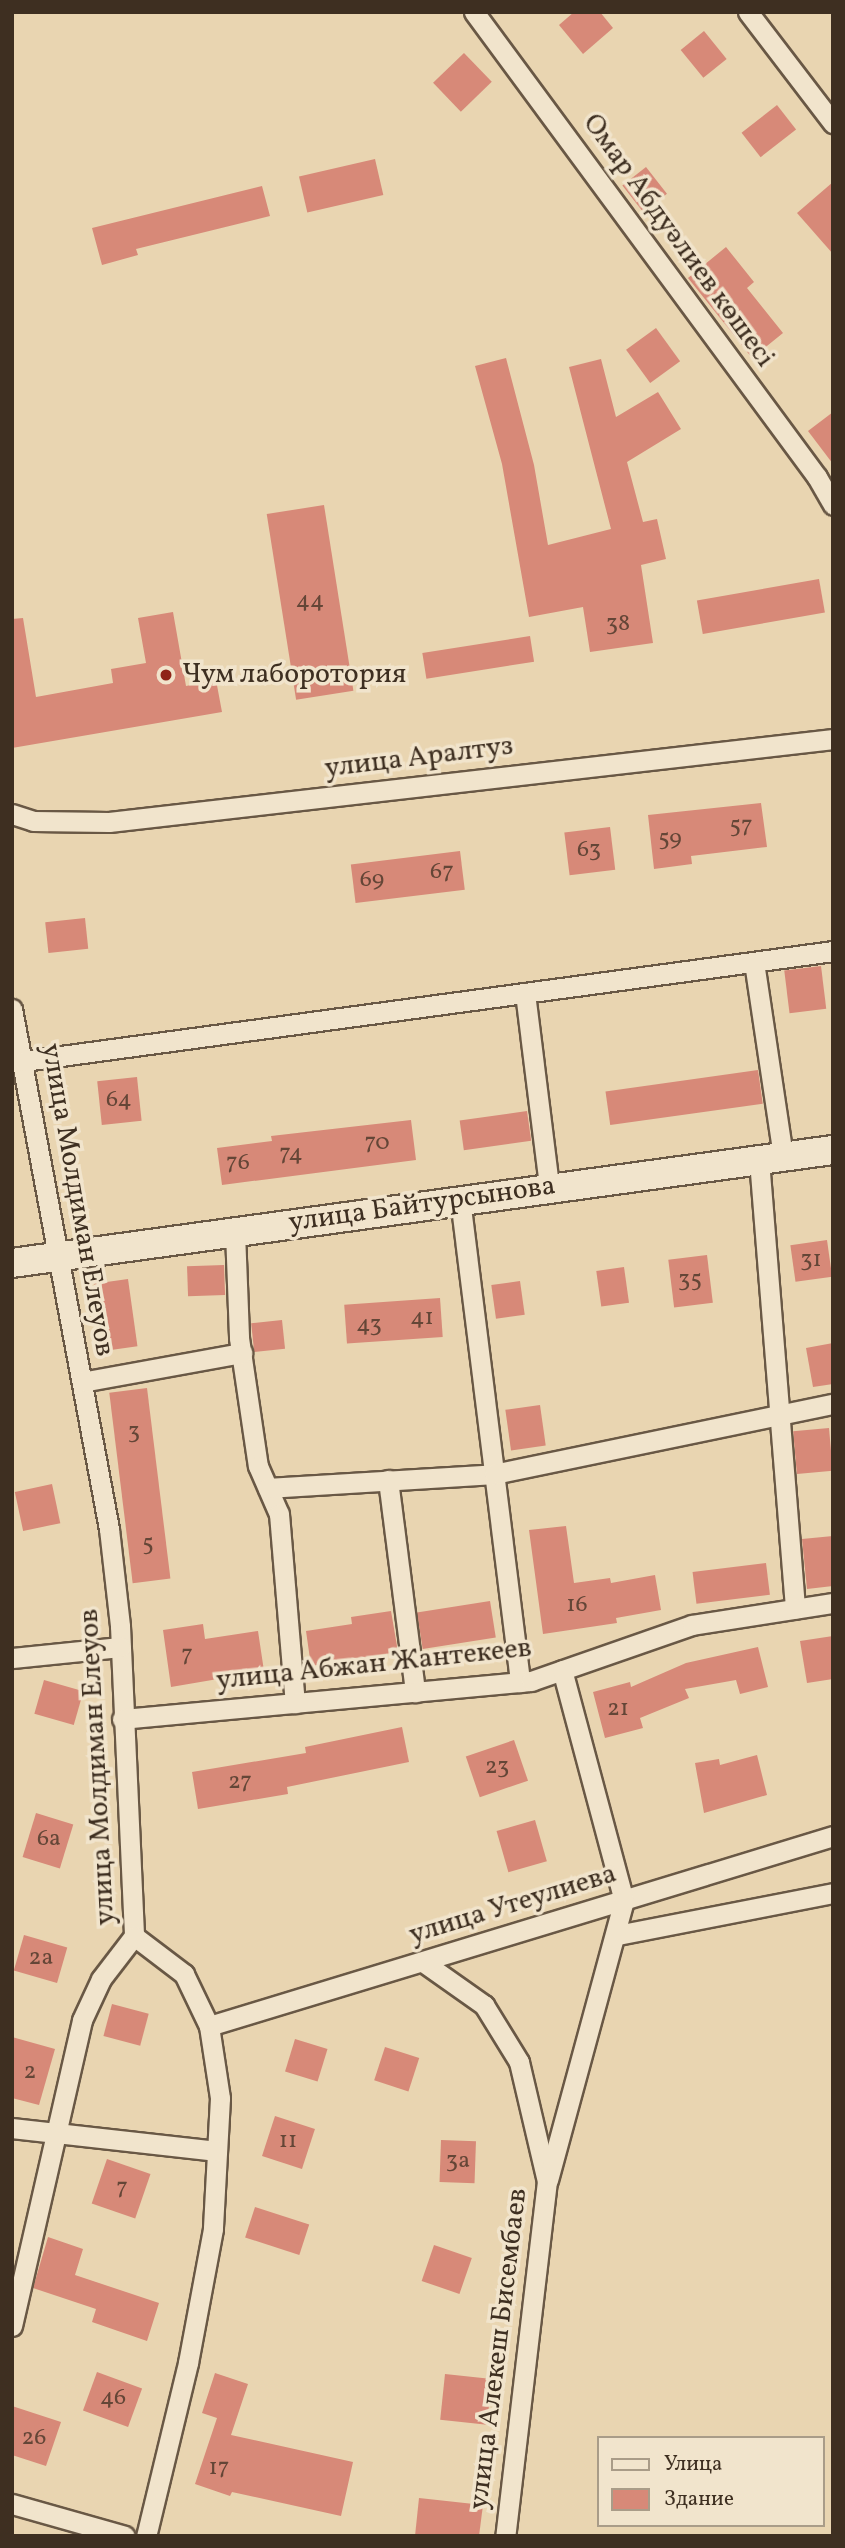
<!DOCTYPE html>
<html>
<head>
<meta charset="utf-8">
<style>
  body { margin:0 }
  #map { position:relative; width:845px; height:2548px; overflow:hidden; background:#e9d5b1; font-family:Vollkorn,serif }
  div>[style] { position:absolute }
  .building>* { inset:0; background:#d78978; transform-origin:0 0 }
  .roads { filter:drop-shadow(2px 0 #695845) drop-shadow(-2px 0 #695845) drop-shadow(0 2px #695845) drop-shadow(0 -2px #695845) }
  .street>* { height:19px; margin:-9.5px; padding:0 9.5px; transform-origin:9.5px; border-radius:9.5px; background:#f1e4cc }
  .secondary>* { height:28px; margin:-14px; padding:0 14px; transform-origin:14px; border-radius:14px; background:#f1e4cc }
  .dots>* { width:19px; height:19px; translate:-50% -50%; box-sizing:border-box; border:4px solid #f1e4cc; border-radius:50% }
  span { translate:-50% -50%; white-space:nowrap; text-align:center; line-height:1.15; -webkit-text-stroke:7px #f1e4cc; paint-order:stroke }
  .number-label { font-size:24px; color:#644637 }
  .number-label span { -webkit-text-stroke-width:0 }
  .street-label { font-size:28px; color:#3e2f21 }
  .poi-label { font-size:28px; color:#3e2f21 }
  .left { translate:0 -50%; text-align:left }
  .frame { position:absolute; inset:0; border:14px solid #3e2f21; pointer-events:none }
  .legend { position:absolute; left:597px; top:2436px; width:228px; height:91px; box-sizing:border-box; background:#f1e4cc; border:2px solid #a99c88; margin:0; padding:9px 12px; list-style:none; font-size:21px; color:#3e2f21 }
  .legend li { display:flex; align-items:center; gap:14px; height:35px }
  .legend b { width:35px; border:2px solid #a99c88 }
</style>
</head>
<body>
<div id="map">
  <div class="building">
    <i style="clip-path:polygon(574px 12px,600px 12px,613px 28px,583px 54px,559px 25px)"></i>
    <i style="left:704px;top:31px;width:36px;height:30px;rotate:51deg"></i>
    <i style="left:464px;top:53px;width:40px;height:43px;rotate:46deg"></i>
    <i style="left:777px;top:105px;width:31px;height:45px;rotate:52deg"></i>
    <i style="left:375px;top:159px;width:37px;height:78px;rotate:77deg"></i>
    <i style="left:646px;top:167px;width:34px;height:30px;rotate:52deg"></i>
    <i style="clip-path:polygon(833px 182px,833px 254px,797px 213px)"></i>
    <i style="clip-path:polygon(262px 186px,270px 216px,136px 249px,138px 255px,102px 265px,92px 228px)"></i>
    <i style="clip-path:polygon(726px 247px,754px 282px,747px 288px,783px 333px,752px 358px,688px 278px)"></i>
    <i style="left:656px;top:328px;width:41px;height:37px;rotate:54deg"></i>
    <i style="clip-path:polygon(506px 358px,534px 465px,548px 545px,611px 529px,569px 367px,601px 359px,616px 417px,658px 392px,681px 429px,627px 462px,643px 522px,657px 519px,666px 559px,641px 565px,653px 643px,590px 652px,583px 607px,529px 617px,502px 464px,475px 366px)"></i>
    <i style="clip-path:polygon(833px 412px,833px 464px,808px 431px)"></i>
    <i style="left:324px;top:505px;width:188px;height:58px;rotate:81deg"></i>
    <i style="left:819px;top:579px;width:34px;height:124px;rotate:80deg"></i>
    <i style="clip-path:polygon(173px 612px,186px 686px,216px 680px,222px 712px,12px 748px,12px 619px,23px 618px,36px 697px,113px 683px,111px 669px,146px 663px,138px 618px)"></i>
    <i style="left:530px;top:636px;width:26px;height:109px;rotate:81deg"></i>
    <i style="clip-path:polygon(761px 803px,767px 847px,691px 856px,692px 864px,654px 869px,648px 815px)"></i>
    <i style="left:610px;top:827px;width:43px;height:46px;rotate:83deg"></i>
    <i style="left:460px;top:851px;width:39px;height:110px;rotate:83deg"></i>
    <i style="left:85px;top:918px;width:31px;height:40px;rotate:84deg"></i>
    <i style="left:821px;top:966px;width:43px;height:37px;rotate:83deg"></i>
    <i style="left:758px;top:1070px;width:34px;height:154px;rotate:82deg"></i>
    <i style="left:137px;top:1077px;width:44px;height:40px;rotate:84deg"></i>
    <i style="left:527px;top:1111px;width:30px;height:68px;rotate:82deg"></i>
    <i style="clip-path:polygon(411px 1120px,416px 1160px,222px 1185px,217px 1148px,272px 1141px,271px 1136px)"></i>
    <i style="left:827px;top:1240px;width:37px;height:37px;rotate:82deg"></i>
    <i style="left:707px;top:1255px;width:48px;height:39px;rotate:83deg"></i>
    <i style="left:224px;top:1265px;width:30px;height:37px;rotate:88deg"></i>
    <i style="left:624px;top:1267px;width:36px;height:28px;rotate:82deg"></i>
    <i style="left:128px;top:1279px;width:68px;height:34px;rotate:82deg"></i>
    <i style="left:520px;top:1281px;width:34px;height:29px;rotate:82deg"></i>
    <i style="left:440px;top:1298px;width:39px;height:96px;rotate:86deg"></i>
    <i style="left:282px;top:1320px;width:29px;height:31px;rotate:84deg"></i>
    <i style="clip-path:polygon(833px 1343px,833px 1384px,813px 1387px,806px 1348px)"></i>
    <i style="left:147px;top:1388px;width:192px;height:38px;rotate:83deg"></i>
    <i style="left:540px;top:1405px;width:41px;height:35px;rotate:82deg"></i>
    <i style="left:829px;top:1428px;width:43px;height:36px;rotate:85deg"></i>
    <i style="left:52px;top:1484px;width:40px;height:38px;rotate:78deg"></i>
    <i style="clip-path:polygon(566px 1526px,574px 1583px,610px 1578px,611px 1583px,655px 1575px,661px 1610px,616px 1618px,617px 1623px,543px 1634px,529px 1530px)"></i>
    <i style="clip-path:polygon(833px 1536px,833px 1586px,807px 1589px,802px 1539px)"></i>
    <i style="left:766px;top:1563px;width:32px;height:74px;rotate:83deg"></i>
    <i style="left:490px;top:1601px;width:37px;height:74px;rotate:81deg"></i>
    <i style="clip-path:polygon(391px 1611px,398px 1652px,311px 1666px,306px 1631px,352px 1624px,351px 1617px)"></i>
    <i style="clip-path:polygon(203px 1624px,205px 1639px,258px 1631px,264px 1671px,171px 1687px,163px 1630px)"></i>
    <i style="clip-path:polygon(833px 1636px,833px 1679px,807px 1683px,800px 1641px)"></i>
    <i style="clip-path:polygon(758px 1647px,768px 1687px,740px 1694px,736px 1680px,685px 1689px,689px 1698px,640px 1718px,643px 1728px,605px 1738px,593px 1692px,630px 1682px,631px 1687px,686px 1663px)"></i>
    <i style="left:44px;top:1680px;width:41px;height:35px;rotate:16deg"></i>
    <i style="clip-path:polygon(402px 1727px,409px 1762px,287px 1787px,288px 1794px,198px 1809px,192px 1772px,306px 1753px,305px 1747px)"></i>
    <i style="left:514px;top:1740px;width:43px;height:51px;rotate:71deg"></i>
    <i style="clip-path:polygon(757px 1755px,767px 1795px,704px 1813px,695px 1763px,719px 1759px,720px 1765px)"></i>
    <i style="left:36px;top:1813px;width:39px;height:46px;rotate:17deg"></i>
    <i style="left:535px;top:1820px;width:43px;height:40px;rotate:74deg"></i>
    <i style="left:24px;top:1935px;width:45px;height:37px;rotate:16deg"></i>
    <i style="left:112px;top:2004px;width:38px;height:33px;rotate:15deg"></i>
    <i style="clip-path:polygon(12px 2037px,55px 2049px,39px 2105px,12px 2098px)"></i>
    <i style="left:295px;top:2039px;width:34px;height:34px;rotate:17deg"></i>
    <i style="left:385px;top:2047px;width:36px;height:35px;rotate:18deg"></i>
    <i style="left:275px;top:2116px;width:42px;height:42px;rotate:18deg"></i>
    <i style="left:441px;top:2140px;width:35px;height:42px;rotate:2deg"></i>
    <i style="left:107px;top:2159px;width:46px;height:47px;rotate:19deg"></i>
    <i style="left:255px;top:2207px;width:57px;height:32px;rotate:18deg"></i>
    <i style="clip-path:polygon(48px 2237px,83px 2249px,75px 2275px,159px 2303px,147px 2341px,92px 2322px,96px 2309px,33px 2288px)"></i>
    <i style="left:434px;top:2245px;width:40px;height:38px;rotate:19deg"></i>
    <i style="left:97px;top:2372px;width:48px;height:41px;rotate:20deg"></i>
    <i style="clip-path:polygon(215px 2373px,248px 2384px,231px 2435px,353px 2462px,341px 2516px,232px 2492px,230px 2496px,195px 2484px,217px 2418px,202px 2413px)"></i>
    <i style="left:445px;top:2374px;width:47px;height:46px;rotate:6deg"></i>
    <i style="clip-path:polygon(12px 2406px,61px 2422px,46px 2466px,12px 2455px)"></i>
    <i style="clip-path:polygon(419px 2498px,483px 2505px,479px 2536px,415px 2536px)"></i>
  </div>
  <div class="roads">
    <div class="street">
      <i style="left:474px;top:12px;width:578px;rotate:53.59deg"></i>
      <i style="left:817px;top:477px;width:32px;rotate:60deg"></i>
      <i style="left:748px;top:12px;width:140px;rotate:52.6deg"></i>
      <i style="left:12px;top:814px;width:22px;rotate:18deg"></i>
      <i style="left:33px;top:821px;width:76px;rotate:0.8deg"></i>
      <i style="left:109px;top:822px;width:729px;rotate:-6.54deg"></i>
      <i style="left:754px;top:962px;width:197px;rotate:81.5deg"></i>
      <i style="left:525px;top:993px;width:195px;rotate:82.9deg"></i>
      <i style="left:12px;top:1009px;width:529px;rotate:79.43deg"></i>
      <i style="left:109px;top:1529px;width:98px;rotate:83.5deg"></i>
      <i style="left:120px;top:1626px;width:310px;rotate:87.4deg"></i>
      <i style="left:134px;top:1936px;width:63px;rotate:37.2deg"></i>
      <i style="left:184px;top:1974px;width:58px;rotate:64.3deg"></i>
      <i style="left:209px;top:2026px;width:73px;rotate:81.3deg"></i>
      <i style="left:220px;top:2098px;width:131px;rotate:93.1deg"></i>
      <i style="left:213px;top:2229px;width:136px;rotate:100.6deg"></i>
      <i style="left:188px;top:2363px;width:178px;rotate:103.6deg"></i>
      <i style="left:24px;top:1061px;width:816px;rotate:-7.74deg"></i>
      <i style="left:759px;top:1160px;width:450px;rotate:85.4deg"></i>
      <i style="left:460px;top:1199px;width:487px;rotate:82.9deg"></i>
      <i style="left:235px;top:1232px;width:106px;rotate:87.8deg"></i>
      <i style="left:239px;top:1338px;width:129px;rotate:81.6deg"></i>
      <i style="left:258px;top:1466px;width:52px;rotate:66.4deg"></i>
      <i style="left:279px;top:1514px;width:190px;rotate:85.2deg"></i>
      <i style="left:82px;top:1382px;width:163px;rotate:-10.3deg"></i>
      <i style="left:388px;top:1480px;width:214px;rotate:82.7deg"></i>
      <i style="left:268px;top:1488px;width:226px;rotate:-3.5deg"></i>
      <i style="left:494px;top:1474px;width:346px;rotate:-11.7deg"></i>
      <i style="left:12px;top:1658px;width:109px;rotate:-5.8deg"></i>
      <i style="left:122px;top:1719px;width:411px;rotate:-5.3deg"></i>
      <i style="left:531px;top:1681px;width:170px;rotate:-19.2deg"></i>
      <i style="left:692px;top:1625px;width:143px;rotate:-8.9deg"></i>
      <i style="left:617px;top:1935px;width:220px;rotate:-11deg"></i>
      <i style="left:423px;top:1962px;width:75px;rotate:35.2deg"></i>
      <i style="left:484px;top:2005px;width:67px;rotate:58.4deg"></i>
      <i style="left:519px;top:2062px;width:122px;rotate:76.8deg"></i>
      <i style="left:547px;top:2181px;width:357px;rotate:96.7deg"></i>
      <i style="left:209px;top:2026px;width:652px;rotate:-16.93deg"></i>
      <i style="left:12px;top:2128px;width:206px;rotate:6.4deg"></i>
      <i style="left:548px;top:2180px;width:289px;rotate:-74.8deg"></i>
      <i style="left:624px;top:1901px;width:239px;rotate:-105deg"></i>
      <i style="left:12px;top:2326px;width:314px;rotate:-77.1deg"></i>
      <i style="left:82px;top:2020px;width:45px;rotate:-65.1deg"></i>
      <i style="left:101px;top:1979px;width:54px;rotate:-52.5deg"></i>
      <i style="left:12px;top:2504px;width:117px;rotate:15.8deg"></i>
    </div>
    <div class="secondary">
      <i style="left:12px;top:1263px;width:829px;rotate:-7.84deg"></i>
    </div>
  </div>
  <div class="dots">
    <i style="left:166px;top:675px;background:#8f2418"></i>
  </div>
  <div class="number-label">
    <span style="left:310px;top:602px">44</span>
    <span style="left:618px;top:625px">38</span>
    <span style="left:741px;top:827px">57</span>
    <span style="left:670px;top:840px">59</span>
    <span style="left:589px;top:851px">63</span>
    <span style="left:442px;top:873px">67</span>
    <span style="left:372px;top:881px">69</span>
    <span style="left:119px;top:1101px">64</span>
    <span style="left:377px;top:1144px">70</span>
    <span style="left:291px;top:1155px">74</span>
    <span style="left:238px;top:1164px">76</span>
    <span style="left:811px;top:1261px">31</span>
    <span style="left:690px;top:1281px">35</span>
    <span style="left:422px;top:1319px">41</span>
    <span style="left:369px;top:1326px">43</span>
    <span style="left:134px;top:1433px">3</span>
    <span style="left:148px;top:1545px">5</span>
    <span style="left:577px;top:1606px">16</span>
    <span style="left:187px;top:1656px">7</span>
    <span style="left:618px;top:1710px">21</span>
    <span style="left:497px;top:1768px">23</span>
    <span style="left:240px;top:1783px">27</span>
    <span style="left:49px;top:1840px">6а</span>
    <span style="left:41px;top:1959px">2а</span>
    <span style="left:30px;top:2073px">2</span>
    <span style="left:288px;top:2142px">11</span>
    <span style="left:458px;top:2162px">3а</span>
    <span style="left:122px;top:2189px">7</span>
    <span style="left:113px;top:2399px">46</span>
    <span style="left:34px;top:2439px">26</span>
    <span style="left:219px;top:2469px">17</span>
  </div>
  <div class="street-label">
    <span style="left:678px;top:241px;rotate:54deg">Омар Абдуәлиев көшесі</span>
    <span style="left:419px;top:758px;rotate:-7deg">улица Аралтуз</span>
    <span style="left:77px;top:1200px;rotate:80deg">улица Молдиман Елеуов</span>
    <span style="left:422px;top:1205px;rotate:-8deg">улица Байтурсынова</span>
    <span style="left:374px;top:1665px;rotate:-6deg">улица Абжан Жантекеев</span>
    <span style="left:98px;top:1767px;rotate:-93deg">улица Молдиман Елеуов</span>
    <span style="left:513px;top:1905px;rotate:-17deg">улица Утеулиева</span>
    <span style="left:499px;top:2349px;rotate:-83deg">улица Алекеш Бисембаев</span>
  </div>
  <div class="poi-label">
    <span class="left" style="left:182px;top:675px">Чум лаборотория</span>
  </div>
  <div class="frame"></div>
  <ul class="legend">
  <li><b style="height:9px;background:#f1e4cc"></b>Улица</li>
  <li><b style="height:19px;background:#d78978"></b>Здание</li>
  </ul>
</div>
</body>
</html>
